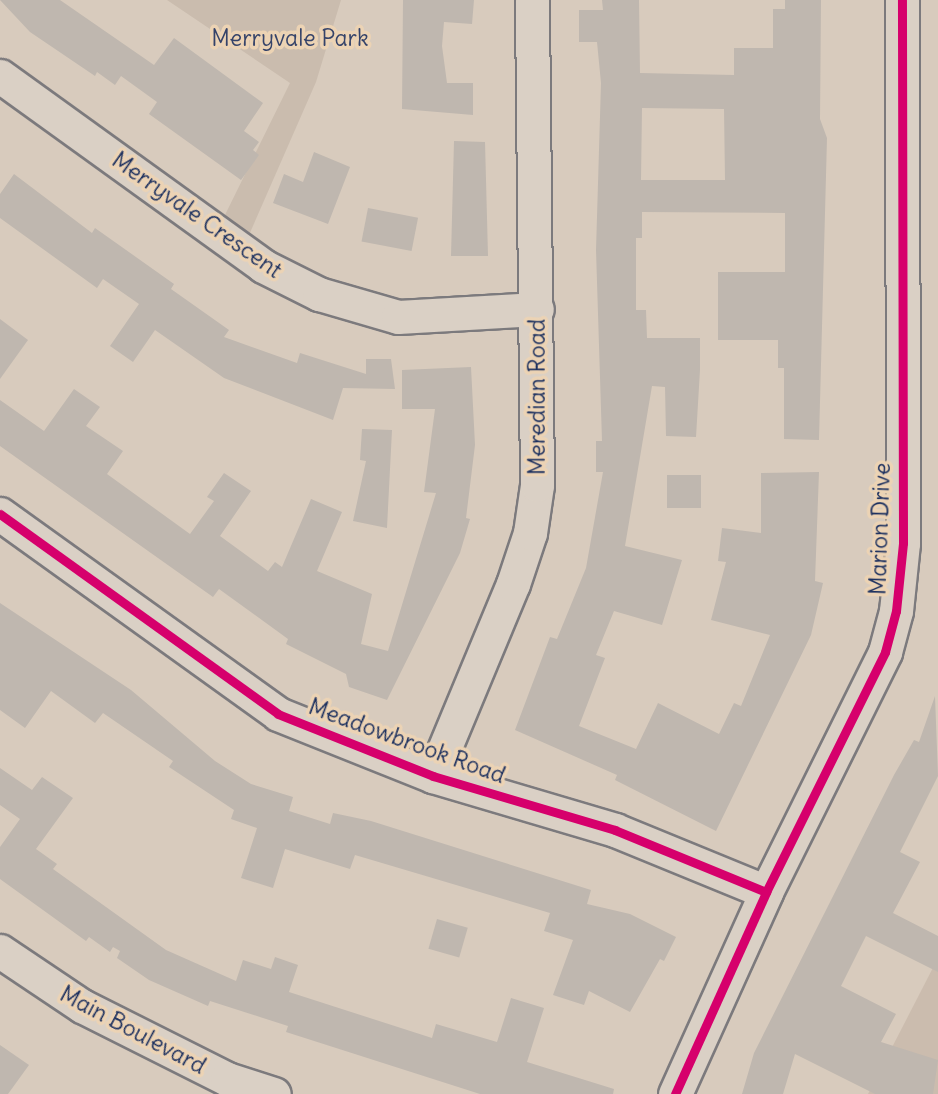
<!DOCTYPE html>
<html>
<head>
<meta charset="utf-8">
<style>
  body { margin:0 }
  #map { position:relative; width:938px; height:1094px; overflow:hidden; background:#d8cbbd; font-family:Delius,sans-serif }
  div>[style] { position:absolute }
  .built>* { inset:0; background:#cbbcae }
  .green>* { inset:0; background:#cabcae }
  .building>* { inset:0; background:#bfb7af; transform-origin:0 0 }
  .roads { filter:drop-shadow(2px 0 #7c7a7d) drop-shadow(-2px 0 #7c7a7d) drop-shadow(0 2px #7c7a7d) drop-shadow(0 -2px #7c7a7d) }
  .minor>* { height:33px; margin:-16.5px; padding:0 16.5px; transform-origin:16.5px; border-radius:16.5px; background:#dad0c5 }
  .cycleway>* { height:9px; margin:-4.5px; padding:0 4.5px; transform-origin:4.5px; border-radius:4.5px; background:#d6006c }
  span { translate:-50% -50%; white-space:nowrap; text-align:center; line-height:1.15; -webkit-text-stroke:7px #ecd3b4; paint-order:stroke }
  .park-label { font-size:23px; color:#354369 }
  .street-label { font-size:23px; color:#1b2f5e }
</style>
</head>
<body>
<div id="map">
  <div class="built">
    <i style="clip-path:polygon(938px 958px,938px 1094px,868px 1094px)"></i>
  </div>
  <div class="green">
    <i style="clip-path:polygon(167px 0,341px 0,316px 82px,249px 235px,223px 219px,290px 83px)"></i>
  </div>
  <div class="building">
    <i style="clip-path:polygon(0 0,60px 0,154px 65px,174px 38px,263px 103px,244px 131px,259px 142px,253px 150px,259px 155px,241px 180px,149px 114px,157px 102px,121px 76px,115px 85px,97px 72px,95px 76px,30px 32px)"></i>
    <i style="clip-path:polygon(403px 0,474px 0,472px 24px,444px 22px,442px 46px,447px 83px,473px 83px,473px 115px,402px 109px)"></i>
    <i style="clip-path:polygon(evenodd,602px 0,639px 0,640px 73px,734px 75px,734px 48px,773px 48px,773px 9px,785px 9px,785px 0,821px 0,820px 119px,827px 138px,819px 440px,784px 439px,784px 368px,778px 368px,778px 340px,718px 340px,718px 272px,785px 272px,785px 213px,642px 212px,642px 238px,636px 238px,636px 310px,646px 310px,647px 338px,700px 338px,700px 370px,696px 437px,666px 436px,665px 387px,652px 386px,625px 546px,682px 560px,662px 625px,614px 611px,596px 655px,605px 658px,579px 726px,636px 749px,658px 703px,719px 734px,734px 703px,741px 706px,770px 635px,711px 620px,726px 562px,718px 561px,722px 528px,761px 533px,761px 473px,819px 472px,815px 581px,823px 583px,811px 635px,716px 831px,615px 780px,617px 775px,515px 730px,550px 637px,557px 639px,586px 568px,603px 472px,596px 472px,596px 441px,602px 441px,596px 250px,601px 83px,597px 42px,579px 42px,579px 10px,603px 10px,602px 0,642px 108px,724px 109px,725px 180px,641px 180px,642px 108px)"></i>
    <i style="clip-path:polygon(454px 141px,485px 142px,488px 256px,451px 256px)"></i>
    <i style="clip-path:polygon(314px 152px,350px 167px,328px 224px,273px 203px,284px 174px,303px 182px)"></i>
    <i style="clip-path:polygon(14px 174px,92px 233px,95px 228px,174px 284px,171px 289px,229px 330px,224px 337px,297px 363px,300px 353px,366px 374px,366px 359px,391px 359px,395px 389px,343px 388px,333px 420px,224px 378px,155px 330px,133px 362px,110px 346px,139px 304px,103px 279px,97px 288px,0 218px,0 194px)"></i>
    <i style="left:368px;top:208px;width:51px;height:34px;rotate:11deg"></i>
    <i style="clip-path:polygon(0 319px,28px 340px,0 379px)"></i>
    <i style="clip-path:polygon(471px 367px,475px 445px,466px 518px,470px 519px,460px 553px,387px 700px,349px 687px,346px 674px,286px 644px,288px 639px,219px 589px,213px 597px,0 446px,0 400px,44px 431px,74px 389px,100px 407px,86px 426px,123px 451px,107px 474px,190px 534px,214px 501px,207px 497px,224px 473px,251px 491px,220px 536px,268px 571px,275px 562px,282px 567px,311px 499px,342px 512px,317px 571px,372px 594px,361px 644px,388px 651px,436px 493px,424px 492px,435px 409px,402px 409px,402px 370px)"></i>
    <i style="clip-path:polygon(362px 429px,392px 430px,387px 528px,353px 521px,366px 461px,360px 460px)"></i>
    <i style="left:701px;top:475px;width:33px;height:34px;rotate:90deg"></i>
    <i style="clip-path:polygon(0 603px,131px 690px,215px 761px,251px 784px,293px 797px,289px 811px,330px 824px,333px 813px,371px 821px,591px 890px,587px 904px,630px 914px,676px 937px,664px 961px,660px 959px,630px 1012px,589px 991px,584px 1005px,553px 995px,573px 940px,544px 931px,550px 913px,355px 855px,350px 869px,285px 849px,273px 888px,241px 878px,257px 828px,231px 819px,234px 810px,169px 767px,173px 761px,103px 713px,95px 723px,51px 691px,25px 728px,0 710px)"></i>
    <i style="clip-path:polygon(935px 696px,938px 776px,900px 852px,920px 862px,893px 913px,938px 936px,938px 972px,866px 936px,841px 986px,896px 1014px,881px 1042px,938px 1060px,933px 1094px,875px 1094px,795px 1054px,783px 1094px,742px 1094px,754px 1053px,894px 775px,914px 740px,919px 742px)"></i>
    <i style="clip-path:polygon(0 768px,32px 790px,42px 777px,73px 798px,36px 849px,57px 864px,53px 869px,166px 950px,236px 981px,243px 960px,271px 969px,275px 957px,298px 965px,289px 992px,432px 1038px,436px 1024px,497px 1042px,511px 998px,544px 1008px,527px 1062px,614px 1089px,613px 1094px,480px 1094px,286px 1032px,288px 1026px,210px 1001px,208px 1006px,149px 980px,117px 958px,120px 951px,113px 947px,110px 952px,89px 937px,86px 941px,0 879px,0 847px,20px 819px,0 805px)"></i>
    <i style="left:437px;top:919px;width:32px;height:31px;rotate:16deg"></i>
    <i style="clip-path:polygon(0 1045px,29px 1065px,8px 1094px,0 1094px)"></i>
  </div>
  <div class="roads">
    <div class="minor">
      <i style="left:0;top:76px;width:324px;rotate:35.8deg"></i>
      <i style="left:263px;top:266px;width:63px;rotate:26.6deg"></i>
      <i style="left:319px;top:294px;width:82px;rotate:16.2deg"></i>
      <i style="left:398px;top:317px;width:139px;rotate:-3.3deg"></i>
      <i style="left:0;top:514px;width:342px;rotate:35.7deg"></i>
      <i style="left:278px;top:714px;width:167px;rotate:21.8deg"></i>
      <i style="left:433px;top:776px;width:190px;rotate:16.5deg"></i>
      <i style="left:615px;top:830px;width:163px;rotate:22.3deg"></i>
      <i style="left:433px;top:776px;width:208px;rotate:-67.4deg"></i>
      <i style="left:513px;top:584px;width:54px;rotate:-71.6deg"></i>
      <i style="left:530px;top:533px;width:49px;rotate:-81.7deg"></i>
      <i style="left:537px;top:485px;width:485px;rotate:-90.6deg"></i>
      <i style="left:0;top:951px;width:99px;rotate:33.9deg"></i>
      <i style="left:82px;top:1006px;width:162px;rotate:26.7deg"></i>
      <i style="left:227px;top:1079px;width:49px;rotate:17.7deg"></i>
      <i style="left:675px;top:1094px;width:222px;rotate:-65.7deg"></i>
      <i style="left:766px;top:892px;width:268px;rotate:-63.6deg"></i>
      <i style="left:885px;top:652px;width:42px;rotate:-75deg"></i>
      <i style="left:896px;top:611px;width:68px;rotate:-84.1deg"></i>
      <i style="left:903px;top:543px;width:543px;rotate:-90.11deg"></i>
    </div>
  </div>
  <div class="cycleway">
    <i style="left:0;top:514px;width:342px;rotate:35.7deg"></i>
    <i style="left:278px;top:714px;width:167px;rotate:21.8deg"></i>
    <i style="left:433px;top:776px;width:190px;rotate:16.5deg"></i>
    <i style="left:615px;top:830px;width:163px;rotate:22.3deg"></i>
    <i style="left:675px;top:1094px;width:222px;rotate:-65.7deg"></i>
    <i style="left:766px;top:892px;width:268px;rotate:-63.6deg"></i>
    <i style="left:885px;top:652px;width:42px;rotate:-75deg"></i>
    <i style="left:896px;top:611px;width:68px;rotate:-84.1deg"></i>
    <i style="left:903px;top:543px;width:543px;rotate:-90.11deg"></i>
  </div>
  <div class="park-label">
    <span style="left:290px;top:38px">Merryvale Park</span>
  </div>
  <div class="street-label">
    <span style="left:197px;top:215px;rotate:35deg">Merryvale Crescent</span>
    <span style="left:537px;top:397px;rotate:-90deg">Meredian Road</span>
    <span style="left:880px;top:529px;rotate:-88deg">Marion Drive</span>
    <span style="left:407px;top:741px;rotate:20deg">Meadowbrook Road</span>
    <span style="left:133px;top:1030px;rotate:28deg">Main Boulevard</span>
  </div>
</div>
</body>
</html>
